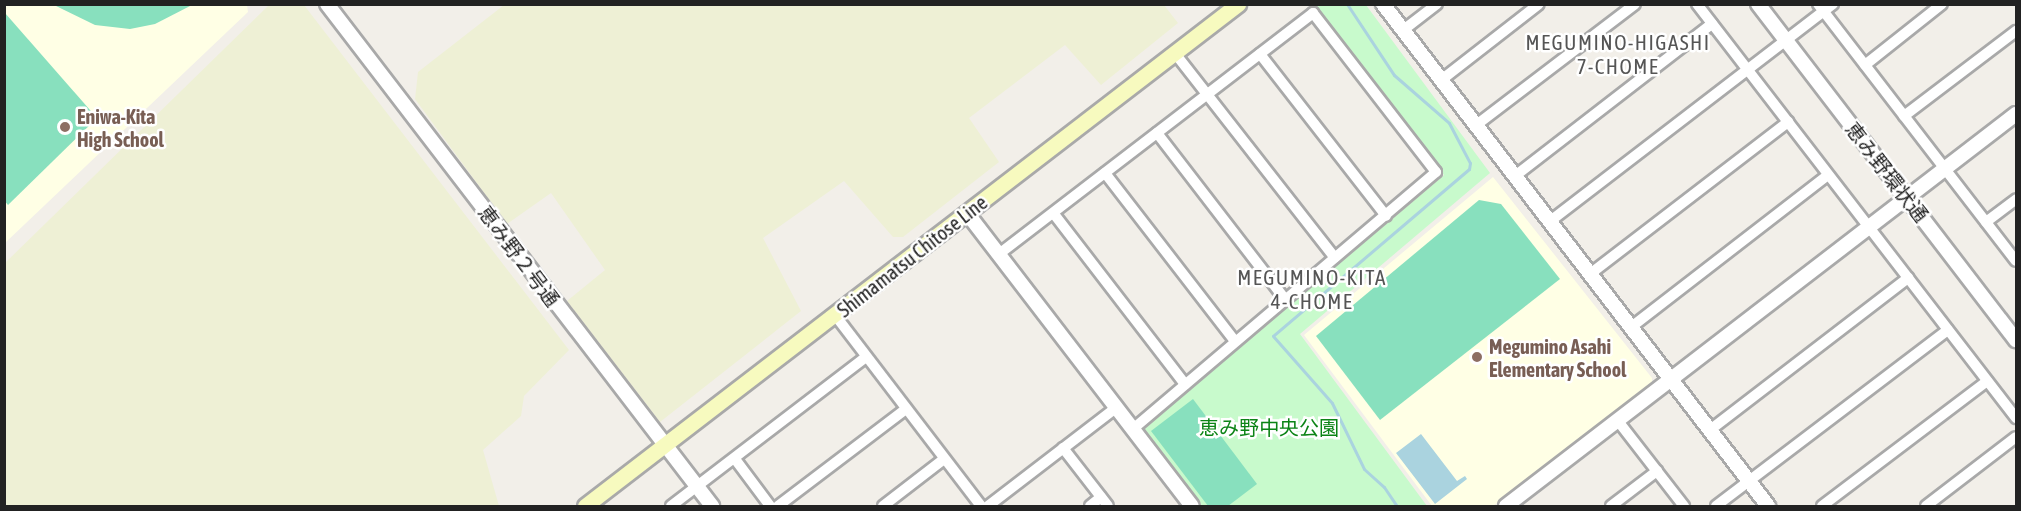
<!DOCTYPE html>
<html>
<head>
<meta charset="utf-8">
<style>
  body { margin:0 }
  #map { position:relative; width:2021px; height:511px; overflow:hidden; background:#f2efe9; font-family:"Asap Condensed","Noto Sans JP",sans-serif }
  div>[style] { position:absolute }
  .education>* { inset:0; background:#ffffe5 }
  .farmland>* { inset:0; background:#eef0d5 }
  .park>* { inset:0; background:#c8facc }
  .pitch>* { inset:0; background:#88e0be }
  .water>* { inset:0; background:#aad3df }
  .stream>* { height:3px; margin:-1.5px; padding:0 1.5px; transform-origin:1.5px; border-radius:1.5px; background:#aad3df }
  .roads { filter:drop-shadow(2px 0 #a9a9a9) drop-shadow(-2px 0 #a9a9a9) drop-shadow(0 2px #a9a9a9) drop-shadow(0 -2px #a9a9a9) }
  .minor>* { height:10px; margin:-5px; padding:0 5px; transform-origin:5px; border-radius:5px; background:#fff }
  .tertiary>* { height:14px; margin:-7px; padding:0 7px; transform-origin:7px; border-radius:7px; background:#fff }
  .secondary>* { height:15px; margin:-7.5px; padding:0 7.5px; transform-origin:7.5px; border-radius:7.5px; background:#f7fabf }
  .dots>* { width:16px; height:16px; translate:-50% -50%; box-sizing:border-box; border:3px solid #fff; border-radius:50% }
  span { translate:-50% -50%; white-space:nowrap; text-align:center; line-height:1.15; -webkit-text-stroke:5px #fff; paint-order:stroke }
  .education-label { font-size:20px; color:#785e54; font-weight:700 }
  .left { translate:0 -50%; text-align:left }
  .street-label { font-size:20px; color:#222 }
  .park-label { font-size:20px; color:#0c8416 }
  .neighbourhood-label { font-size:21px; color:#555; letter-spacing:1.5px }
  .frame { position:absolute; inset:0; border:6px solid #222; pointer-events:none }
</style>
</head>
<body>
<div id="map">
  <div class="education">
    <i style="clip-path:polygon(5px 5px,247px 5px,248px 12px,5px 243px)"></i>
    <i style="clip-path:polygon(1493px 177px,1652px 378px,1652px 384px,1493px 506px,1432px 506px,1304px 335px)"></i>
  </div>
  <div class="farmland">
    <i style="clip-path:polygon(270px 4px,304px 5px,569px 350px,524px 396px,521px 416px,483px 450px,499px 506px,5px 506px,5px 263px)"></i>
    <i style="clip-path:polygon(1164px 5px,1178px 23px,1101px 85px,1065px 45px,969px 118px,999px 162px,903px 237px,893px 237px,844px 181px,763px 238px,801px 311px,660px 422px,567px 301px,605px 270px,551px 193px,507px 224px,415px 99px,418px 72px,504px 5px)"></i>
  </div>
  <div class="park">
    <i style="clip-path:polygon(1312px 5px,1366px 5px,1490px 173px,1300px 334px,1427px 506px,1202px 506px,1144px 428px,1444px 175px)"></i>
  </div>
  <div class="pitch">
    <i style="clip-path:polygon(54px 5px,192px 5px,155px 24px,130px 29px,95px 25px)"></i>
    <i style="clip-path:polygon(5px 13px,97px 118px,8px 205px,4px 200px)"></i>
    <i style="clip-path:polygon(1479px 200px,1501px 204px,1560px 279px,1380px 420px,1316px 336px)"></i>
    <i style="clip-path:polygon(1193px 399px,1257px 484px,1228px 506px,1208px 506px,1151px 431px)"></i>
  </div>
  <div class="water">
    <i style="clip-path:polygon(1421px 434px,1457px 481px,1465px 476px,1467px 479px,1435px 504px,1396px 453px)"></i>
  </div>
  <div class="stream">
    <i style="left:1347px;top:4px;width:85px;rotate:56.5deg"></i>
    <i style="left:1394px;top:75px;width:73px;rotate:41.1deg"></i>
    <i style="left:1449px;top:123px;width:45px;rotate:62.3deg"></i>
    <i style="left:1470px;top:163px;width:6px;rotate:99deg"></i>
    <i style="left:1469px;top:169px;width:257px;rotate:139.6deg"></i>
    <i style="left:1273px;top:336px;width:89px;rotate:48.6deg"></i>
    <i style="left:1332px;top:403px;width:73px;rotate:64.1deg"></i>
    <i style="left:1364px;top:469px;width:27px;rotate:42deg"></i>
    <i style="left:1384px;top:487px;width:23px;rotate:56deg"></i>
  </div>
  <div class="roads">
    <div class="minor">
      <i style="left:1697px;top:4px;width:523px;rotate:52.38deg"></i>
      <i style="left:1818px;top:4px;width:324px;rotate:52.4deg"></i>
      <i style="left:1402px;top:31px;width:44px;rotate:-37.6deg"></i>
      <i style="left:1174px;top:52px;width:261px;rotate:52deg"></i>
      <i style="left:1260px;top:54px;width:205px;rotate:52.1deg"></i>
      <i style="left:1865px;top:65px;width:98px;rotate:-38.4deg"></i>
      <i style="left:1440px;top:81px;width:125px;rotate:-37.9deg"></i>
      <i style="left:1904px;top:116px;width:141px;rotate:-37.2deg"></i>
      <i style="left:1475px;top:126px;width:201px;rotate:-37.3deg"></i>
      <i style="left:1157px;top:133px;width:210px;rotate:52.4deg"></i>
      <i style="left:1105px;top:173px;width:212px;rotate:52.3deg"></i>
      <i style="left:1515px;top:176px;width:249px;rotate:-37.7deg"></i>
      <i style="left:1054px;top:214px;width:215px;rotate:52.4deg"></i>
      <i style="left:1549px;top:222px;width:358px;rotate:-37.5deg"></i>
      <i style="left:1986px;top:222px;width:38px;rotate:-37deg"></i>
      <i style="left:999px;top:254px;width:396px;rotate:-37.5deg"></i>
      <i style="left:1313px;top:13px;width:201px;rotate:52.3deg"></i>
      <i style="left:1436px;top:172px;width:397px;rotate:139.7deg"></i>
      <i style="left:1590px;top:274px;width:250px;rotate:-37.5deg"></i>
      <i style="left:835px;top:315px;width:240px;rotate:52.6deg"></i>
      <i style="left:1630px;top:328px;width:250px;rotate:-37.7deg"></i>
      <i style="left:1618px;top:421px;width:108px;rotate:52.2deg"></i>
      <i style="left:1710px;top:430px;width:250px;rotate:-37.5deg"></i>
      <i style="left:1063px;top:448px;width:73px;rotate:52.2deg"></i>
      <i style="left:735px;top:459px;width:59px;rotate:53.3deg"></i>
      <i style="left:671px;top:506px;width:245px;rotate:-37.4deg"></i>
      <i style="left:778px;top:506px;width:161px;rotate:-37.2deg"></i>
      <i style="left:883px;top:506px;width:77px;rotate:-37.6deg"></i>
      <i style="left:988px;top:506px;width:163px;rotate:-37.5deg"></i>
      <i style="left:1090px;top:506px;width:14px;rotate:-39deg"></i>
      <i style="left:1611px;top:506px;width:58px;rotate:-37.3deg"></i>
      <i style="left:1716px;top:506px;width:291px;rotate:-37.2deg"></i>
      <i style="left:1822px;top:506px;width:207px;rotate:-37.1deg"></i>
      <i style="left:1926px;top:506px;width:113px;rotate:-37.5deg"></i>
    </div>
    <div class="tertiary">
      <i style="left:327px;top:4px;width:633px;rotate:52.51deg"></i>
      <i style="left:1383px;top:4px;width:633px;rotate:52.51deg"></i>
      <i style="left:1758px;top:4px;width:424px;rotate:52.5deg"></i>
      <i style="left:967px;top:213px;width:369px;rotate:52.5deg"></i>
      <i style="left:1506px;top:506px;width:643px;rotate:-37.55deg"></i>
    </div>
    <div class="secondary">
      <i style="left:585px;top:506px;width:824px;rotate:-37.55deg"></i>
    </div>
  </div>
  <div class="dots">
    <i style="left:65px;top:127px;background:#8d6e63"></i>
    <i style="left:1477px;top:357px;background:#8d6e63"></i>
  </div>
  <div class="education-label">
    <span class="left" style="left:77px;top:128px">Eniwa-Kita<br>High School</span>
    <span class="left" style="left:1489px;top:358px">Megumino Asahi<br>Elementary School</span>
  </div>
  <div class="street-label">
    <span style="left:1887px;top:172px;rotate:52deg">恵み野環状通</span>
    <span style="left:519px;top:256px;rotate:53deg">恵み野２号通</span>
    <span style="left:912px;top:256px;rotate:-38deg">Shimamatsu Chitose Line</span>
  </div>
  <div class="park-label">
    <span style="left:1269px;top:427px">恵み野中央公園</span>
  </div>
  <div class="neighbourhood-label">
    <span style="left:1618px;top:54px">MEGUMINO-HIGASHI<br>7-CHOME</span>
    <span style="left:1312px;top:289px">MEGUMINO-KITA<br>4-CHOME</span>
  </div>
  <div class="frame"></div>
</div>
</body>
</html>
